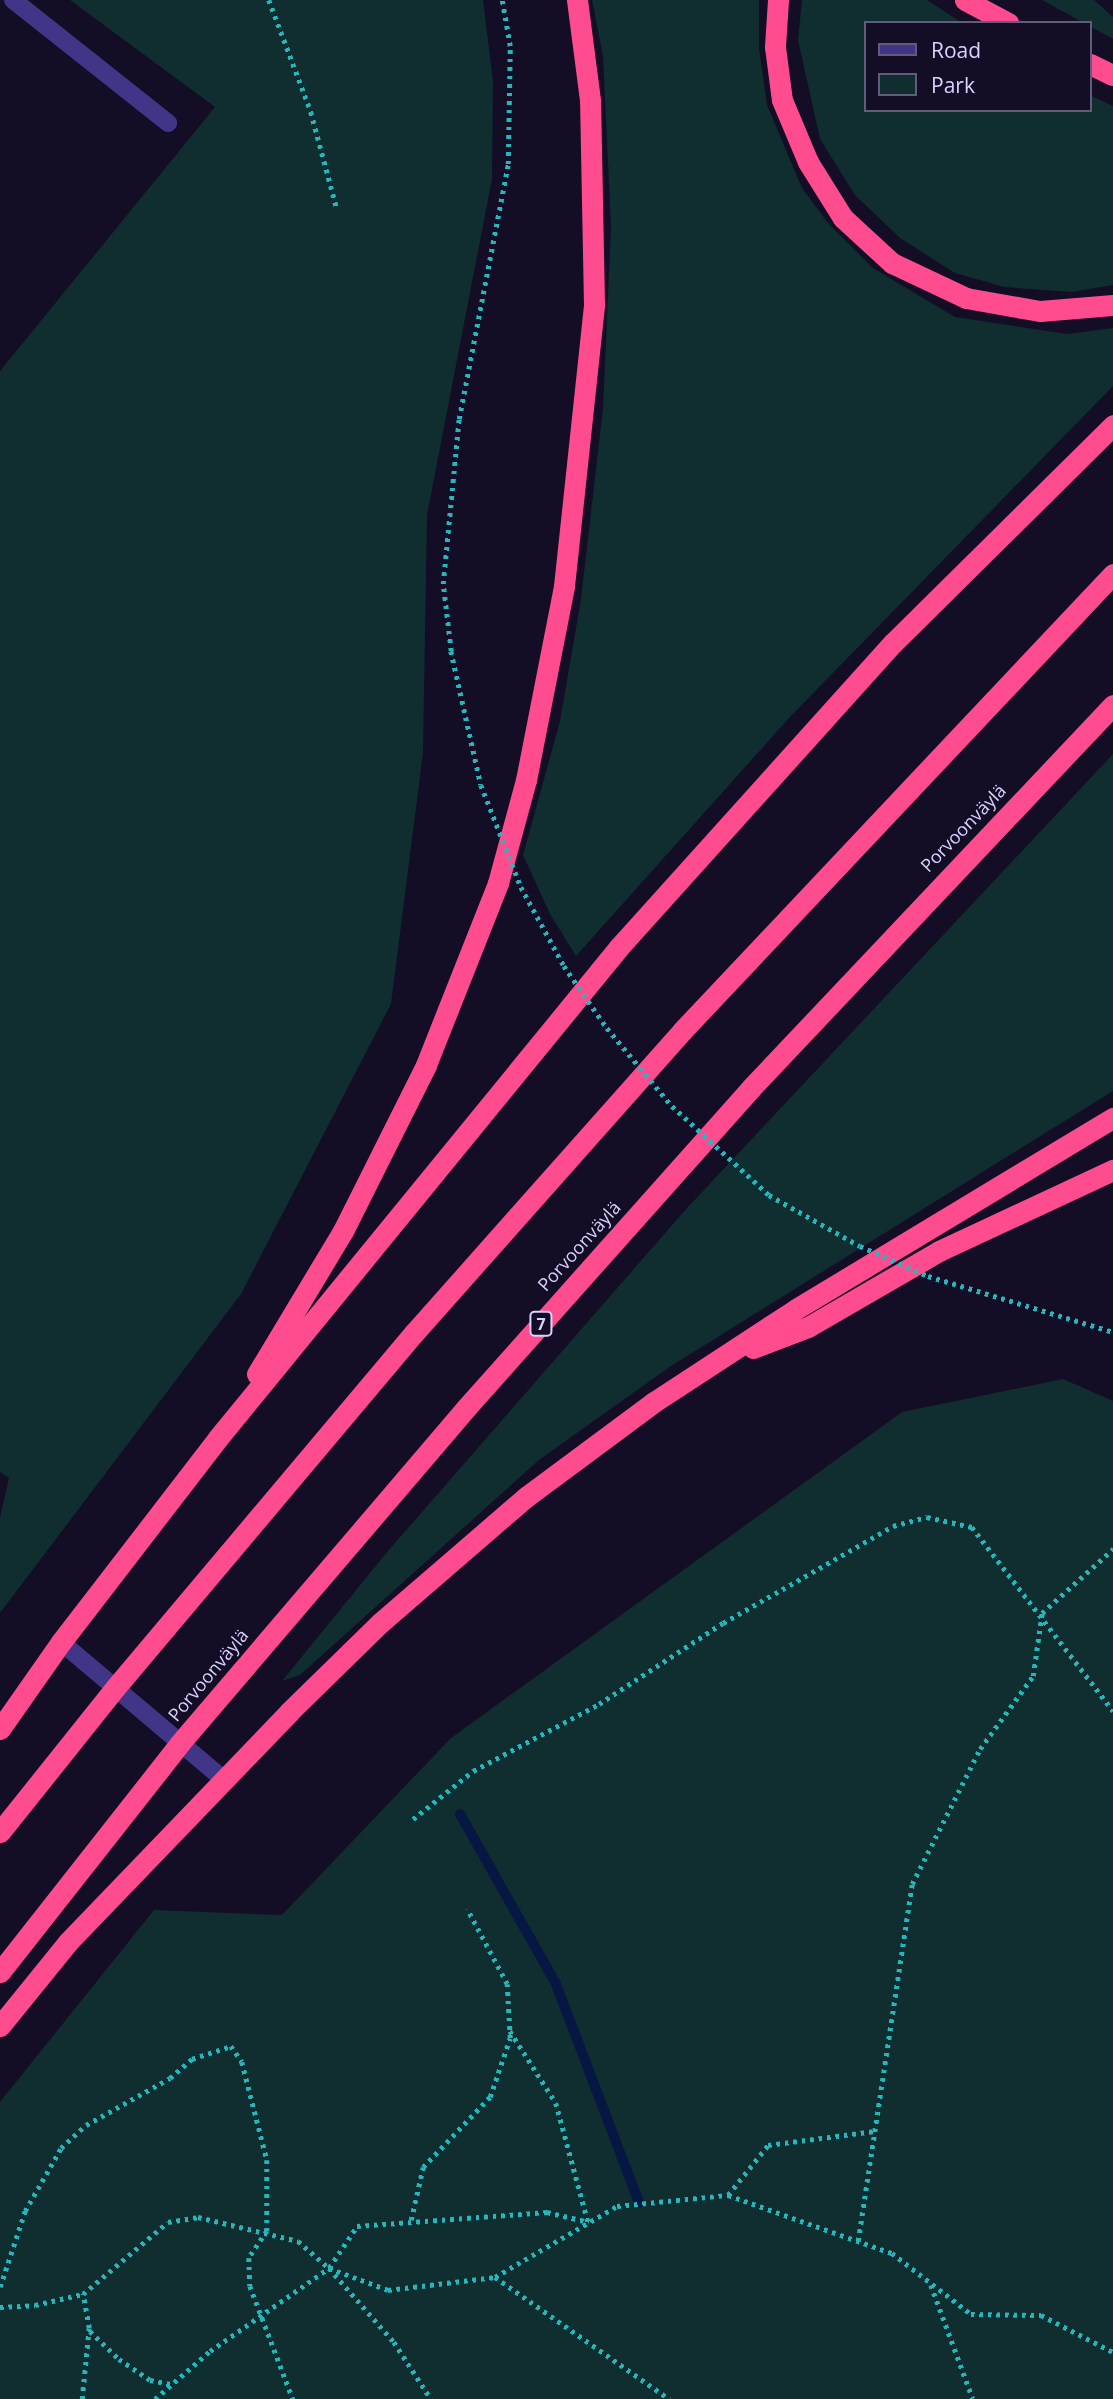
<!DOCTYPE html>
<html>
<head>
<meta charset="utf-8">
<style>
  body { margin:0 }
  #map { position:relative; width:1113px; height:2399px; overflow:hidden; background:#130d25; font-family:"Open Sans",sans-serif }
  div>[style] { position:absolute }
  .green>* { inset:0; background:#102d2f }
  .stream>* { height:10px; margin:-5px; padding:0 5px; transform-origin:5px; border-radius:5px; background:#071744 }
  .path>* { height:4.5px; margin-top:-2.25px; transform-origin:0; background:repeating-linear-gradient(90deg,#27b6bc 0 3.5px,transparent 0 8.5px) }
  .minor>* { height:18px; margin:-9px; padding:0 9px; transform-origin:9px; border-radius:9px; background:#403586 }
  .highway>* { height:21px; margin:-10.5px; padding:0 10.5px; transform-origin:10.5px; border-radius:10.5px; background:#ff4c8f }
  .path-bridge>* { height:4.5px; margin-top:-2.25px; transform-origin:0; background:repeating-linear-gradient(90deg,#27b6bc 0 3.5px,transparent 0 8.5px) }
  span { translate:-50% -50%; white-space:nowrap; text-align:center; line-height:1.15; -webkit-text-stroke:5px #130d25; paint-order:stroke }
  .shield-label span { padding:2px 5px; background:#130d25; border:2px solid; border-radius:5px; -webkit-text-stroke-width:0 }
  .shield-label { font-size:16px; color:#dbd1ff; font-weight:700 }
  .street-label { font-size:18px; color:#dbd1ff }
  .legend { position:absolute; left:864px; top:21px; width:228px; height:91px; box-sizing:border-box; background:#130d25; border:2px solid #635b7c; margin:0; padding:9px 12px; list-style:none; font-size:21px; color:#dbd1ff }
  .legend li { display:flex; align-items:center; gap:14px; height:35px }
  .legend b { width:35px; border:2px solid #635b7c }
</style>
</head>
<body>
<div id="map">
  <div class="green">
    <i style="clip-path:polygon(70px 0,483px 0,493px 81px,492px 179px,427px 515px,423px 753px,391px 1004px,241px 1294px,0 1613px,0 1518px,9px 1478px,0 1472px,0 371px,215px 107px)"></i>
    <i style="clip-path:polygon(592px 0,759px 0,759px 48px,767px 105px,802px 188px,828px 223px,873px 268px,955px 317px,1067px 334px,1113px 328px,1113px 386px,789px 718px,576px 956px,550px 914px,523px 855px,560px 721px,581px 599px,603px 408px,611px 227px,603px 56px)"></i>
    <i style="clip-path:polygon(802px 0,927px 0,962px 23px,866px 23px,866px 110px,1090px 110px,1090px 95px,1113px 106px,1113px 285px,1072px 292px,1004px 287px,955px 273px,900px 238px,855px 195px,820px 139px,798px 40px)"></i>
    <i style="clip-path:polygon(1042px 0,1094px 0,1113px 17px,1113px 39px)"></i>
    <i style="clip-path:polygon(1113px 754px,1113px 1091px,671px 1366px,539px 1460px,300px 1675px,282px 1681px,388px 1551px,687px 1208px)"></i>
    <i style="clip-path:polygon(1063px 1379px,1113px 1401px,1113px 2399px,0 2399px,0 2102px,154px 1910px,282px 1915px,451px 1738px,902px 1412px)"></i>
  </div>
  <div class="stream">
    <i style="left:460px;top:1814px;width:195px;rotate:60.5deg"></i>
    <i style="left:556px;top:1984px;width:234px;rotate:69.2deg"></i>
  </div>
  <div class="path">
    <i style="left:269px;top:0;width:120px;rotate:69.4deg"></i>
    <i style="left:311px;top:112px;width:100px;rotate:75deg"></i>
    <i style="left:451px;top:651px;width:67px;rotate:-96.8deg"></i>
    <i style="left:443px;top:584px;width:166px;rotate:-84.5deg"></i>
    <i style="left:459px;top:419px;width:260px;rotate:-79.1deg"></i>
    <i style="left:508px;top:164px;width:118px;rotate:-89deg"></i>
    <i style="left:510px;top:46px;width:47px;rotate:-99.9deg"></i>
    <i style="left:413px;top:1819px;width:77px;rotate:-38.7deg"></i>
    <i style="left:473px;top:1771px;width:143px;rotate:-28deg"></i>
    <i style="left:599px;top:1704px;width:148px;rotate:-33.2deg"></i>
    <i style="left:723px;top:1623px;width:196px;rotate:-29.7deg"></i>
    <i style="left:893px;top:1526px;width:35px;rotate:-15deg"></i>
    <i style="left:927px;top:1517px;width:46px;rotate:12.5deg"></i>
    <i style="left:972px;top:1527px;width:232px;rotate:52.5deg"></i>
    <i style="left:510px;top:2031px;width:85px;rotate:57.4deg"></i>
    <i style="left:556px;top:2103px;width:123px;rotate:74.9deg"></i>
    <i style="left:728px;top:2195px;width:64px;rotate:-51.3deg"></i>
    <i style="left:768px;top:2145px;width:108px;rotate:-7.5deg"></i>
    <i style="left:411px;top:2220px;width:54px;rotate:-77.2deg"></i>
    <i style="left:423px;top:2167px;width:97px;rotate:-46.3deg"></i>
    <i style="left:490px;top:2097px;width:62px;rotate:-71.3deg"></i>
    <i style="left:510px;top:2038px;width:54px;rotate:-93.2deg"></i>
    <i style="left:507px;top:1984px;width:85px;rotate:-118.1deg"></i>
    <i style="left:858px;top:2241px;width:361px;rotate:-81.4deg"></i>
    <i style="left:912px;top:1884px;width:151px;rotate:-63.3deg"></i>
    <i style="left:980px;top:1749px;width:90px;rotate:-54deg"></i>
    <i style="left:1033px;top:1676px;width:64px;rotate:-81.9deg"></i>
    <i style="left:1042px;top:1613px;width:96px;rotate:-42deg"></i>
    <i style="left:329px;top:2268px;width:63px;rotate:20.4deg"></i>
    <i style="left:388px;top:2290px;width:108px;rotate:-6.9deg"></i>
    <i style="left:495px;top:2277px;width:141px;rotate:-30.2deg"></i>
    <i style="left:617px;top:2206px;width:112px;rotate:-5.7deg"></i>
    <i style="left:728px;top:2195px;width:174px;rotate:19.5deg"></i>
    <i style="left:892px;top:2253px;width:100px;rotate:37.7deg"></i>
    <i style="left:971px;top:2314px;width:70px;rotate:0.8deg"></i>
    <i style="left:1041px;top:2315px;width:81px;rotate:27.2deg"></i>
    <i style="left:495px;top:2277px;width:213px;rotate:35deg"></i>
    <i style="left:931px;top:2285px;width:121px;rotate:69.8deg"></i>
    <i style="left:0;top:2287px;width:80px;rotate:-71.8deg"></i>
    <i style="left:25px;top:2211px;width:73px;rotate:-60.3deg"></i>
    <i style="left:61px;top:2148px;width:34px;rotate:-43deg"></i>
    <i style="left:86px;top:2125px;width:96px;rotate:-29.2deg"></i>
    <i style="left:170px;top:2078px;width:29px;rotate:-41deg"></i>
    <i style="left:192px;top:2059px;width:41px;rotate:-18.4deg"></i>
    <i style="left:231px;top:2046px;width:19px;rotate:55deg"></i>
    <i style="left:242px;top:2062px;width:101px;rotate:75.7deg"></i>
    <i style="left:267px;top:2160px;width:71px;rotate:90deg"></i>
    <i style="left:267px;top:2231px;width:32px;rotate:124deg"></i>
    <i style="left:249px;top:2258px;width:28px;rotate:88deg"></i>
    <i style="left:250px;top:2286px;width:121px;rotate:69.2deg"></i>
    <i style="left:0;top:2307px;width:35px;rotate:-3deg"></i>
    <i style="left:35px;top:2305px;width:49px;rotate:-12.9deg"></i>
    <i style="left:90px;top:2331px;width:40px;rotate:44deg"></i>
    <i style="left:119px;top:2359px;width:37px;rotate:34deg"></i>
    <i style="left:150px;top:2380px;width:21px;rotate:11deg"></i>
    <i style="left:82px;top:2399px;width:71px;rotate:-84.4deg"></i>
    <i style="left:89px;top:2328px;width:35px;rotate:-100deg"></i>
    <i style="left:83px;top:2294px;width:111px;rotate:-40.3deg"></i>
    <i style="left:168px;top:2222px;width:30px;rotate:-9deg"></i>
    <i style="left:198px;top:2217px;width:103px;rotate:13.5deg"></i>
    <i style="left:298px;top:2241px;width:41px;rotate:41.1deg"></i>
    <i style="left:329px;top:2268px;width:98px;rotate:48.7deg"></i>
    <i style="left:394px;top:2342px;width:68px;rotate:57deg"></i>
    <i style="left:155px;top:2399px;width:73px;rotate:-41.1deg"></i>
    <i style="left:210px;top:2351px;width:145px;rotate:-34.9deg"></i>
    <i style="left:329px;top:2268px;width:50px;rotate:-56.3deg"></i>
    <i style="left:357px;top:2226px;width:191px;rotate:-4.2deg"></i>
    <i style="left:547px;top:2212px;width:43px;rotate:13.4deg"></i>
  </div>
  <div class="minor">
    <i style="left:13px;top:0;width:198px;rotate:38.4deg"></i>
    <i style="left:61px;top:1642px;width:212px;rotate:40.2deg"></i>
  </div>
  <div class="highway">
    <i style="left:778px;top:0;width:47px;rotate:93.7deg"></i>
    <i style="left:775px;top:47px;width:53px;rotate:82.5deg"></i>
    <i style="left:782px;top:100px;width:67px;rotate:67.2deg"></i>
    <i style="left:808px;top:162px;width:66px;rotate:58deg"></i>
    <i style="left:843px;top:218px;width:67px;rotate:42.6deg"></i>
    <i style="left:892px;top:263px;width:82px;rotate:25.3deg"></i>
    <i style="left:966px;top:298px;width:75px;rotate:10deg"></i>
    <i style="left:1040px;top:311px;width:73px;rotate:-4.7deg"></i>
    <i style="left:965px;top:0;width:49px;rotate:28.1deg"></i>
    <i style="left:1090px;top:64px;width:25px;rotate:26deg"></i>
    <i style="left:753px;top:1348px;width:59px;rotate:-20.9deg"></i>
    <i style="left:808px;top:1327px;width:151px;rotate:-30.1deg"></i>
    <i style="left:939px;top:1251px;width:192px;rotate:-25deg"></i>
    <i style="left:257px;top:1374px;width:167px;rotate:-59deg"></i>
    <i style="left:343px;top:1231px;width:186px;rotate:-63.4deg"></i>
    <i style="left:426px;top:1065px;width:196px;rotate:-68.4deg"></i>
    <i style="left:498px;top:883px;width:107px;rotate:-74.8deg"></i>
    <i style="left:526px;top:780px;width:198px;rotate:-78.9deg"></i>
    <i style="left:564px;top:586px;width:283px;rotate:-83.9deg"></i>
    <i style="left:594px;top:305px;width:205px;rotate:-91.1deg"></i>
    <i style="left:590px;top:100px;width:101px;rotate:-97.4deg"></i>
    <i style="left:0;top:1729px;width:106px;rotate:-55deg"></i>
    <i style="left:61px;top:1642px;width:257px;rotate:-52.4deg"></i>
    <i style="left:218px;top:1438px;width:635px;rotate:-50.75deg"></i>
    <i style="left:620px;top:946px;width:408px;rotate:-48deg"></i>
    <i style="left:893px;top:643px;width:310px;rotate:-44.7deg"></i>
    <i style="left:0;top:1832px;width:184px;rotate:-51.4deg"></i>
    <i style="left:115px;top:1688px;width:464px;rotate:-49.9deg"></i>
    <i style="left:414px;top:1333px;width:404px;rotate:-48.4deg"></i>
    <i style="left:682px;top:1031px;width:628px;rotate:-46.68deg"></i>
    <i style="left:0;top:1972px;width:291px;rotate:-51.8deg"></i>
    <i style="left:180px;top:1743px;width:440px;rotate:-49.5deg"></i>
    <i style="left:466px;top:1408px;width:429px;rotate:-48.3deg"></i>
    <i style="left:751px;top:1088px;width:527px;rotate:-46.61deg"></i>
    <i style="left:0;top:2026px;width:108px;rotate:-51deg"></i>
    <i style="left:68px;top:1942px;width:319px;rotate:-46.1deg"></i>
    <i style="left:289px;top:1712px;width:127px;rotate:-44.4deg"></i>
    <i style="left:380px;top:1623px;width:193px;rotate:-40.8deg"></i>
    <i style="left:526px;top:1497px;width:159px;rotate:-36.6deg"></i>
    <i style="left:654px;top:1402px;width:170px;rotate:-33.2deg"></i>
    <i style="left:796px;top:1309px;width:370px;rotate:-31.1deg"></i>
  </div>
  <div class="path-bridge">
    <i style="left:451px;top:651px;width:137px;rotate:77.4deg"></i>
    <i style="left:481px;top:785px;width:110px;rotate:68.6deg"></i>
    <i style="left:521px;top:887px;width:90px;rotate:61.4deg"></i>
    <i style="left:564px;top:966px;width:75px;rotate:55.3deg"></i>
    <i style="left:607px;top:1028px;width:102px;rotate:50.2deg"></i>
    <i style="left:672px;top:1106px;width:132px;rotate:42.5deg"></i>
    <i style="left:769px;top:1195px;width:104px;rotate:29.3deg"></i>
    <i style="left:860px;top:1246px;width:74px;rotate:23.8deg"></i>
    <i style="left:928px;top:1276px;width:193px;rotate:16.8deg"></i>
  </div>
  <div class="shield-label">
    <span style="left:541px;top:1324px">7</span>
  </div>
  <div class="street-label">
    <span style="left:963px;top:828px;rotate:-46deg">Porvoonväylä</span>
    <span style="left:579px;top:1246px;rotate:-48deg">Porvoonväylä</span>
    <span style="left:208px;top:1675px;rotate:-50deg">Porvoonväylä</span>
  </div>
  <ul class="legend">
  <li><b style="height:9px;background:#403586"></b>Road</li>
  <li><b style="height:19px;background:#102d2f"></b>Park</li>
  </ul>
</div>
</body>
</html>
